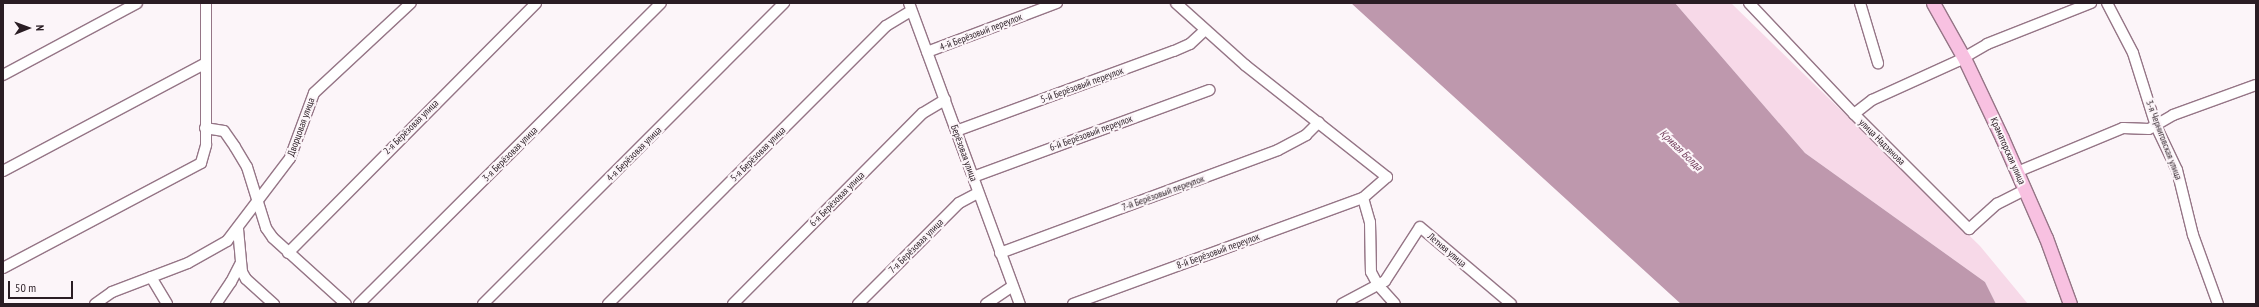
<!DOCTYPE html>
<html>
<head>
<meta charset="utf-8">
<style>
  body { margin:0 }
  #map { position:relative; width:2259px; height:307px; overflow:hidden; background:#fcf5f9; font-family:"PT Sans Narrow",sans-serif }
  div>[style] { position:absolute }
  .green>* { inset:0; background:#f7d9e8 }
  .water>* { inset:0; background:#be98ad }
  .roads { filter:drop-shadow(1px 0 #957586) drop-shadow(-1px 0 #957586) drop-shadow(0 1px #957586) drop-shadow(0 -1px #957586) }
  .minor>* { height:10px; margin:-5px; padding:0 5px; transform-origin:5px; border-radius:5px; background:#fff }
  .major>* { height:13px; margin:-6.5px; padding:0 6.5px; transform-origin:6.5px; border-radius:6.5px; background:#f8c1e1 }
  span { translate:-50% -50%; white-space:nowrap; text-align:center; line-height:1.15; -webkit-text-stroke:4px #fcf5f9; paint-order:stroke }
  .street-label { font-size:10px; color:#2a1d24 }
  .water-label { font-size:11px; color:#74405e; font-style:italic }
  .frame { position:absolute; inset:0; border:4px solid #2a1d24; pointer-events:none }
  .north { position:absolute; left:8px; top:8px; width:40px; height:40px; -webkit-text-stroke:3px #fcf5f9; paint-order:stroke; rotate:89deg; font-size:11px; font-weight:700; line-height:16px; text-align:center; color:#2a1d24 }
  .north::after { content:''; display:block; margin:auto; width:14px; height:18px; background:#2a1d24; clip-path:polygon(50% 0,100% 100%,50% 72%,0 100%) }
  .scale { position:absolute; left:8px; top:281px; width:65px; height:18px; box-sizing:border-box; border:2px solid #2a1d24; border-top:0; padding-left:5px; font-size:12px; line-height:14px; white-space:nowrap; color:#2a1d24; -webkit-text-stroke:3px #fcf5f9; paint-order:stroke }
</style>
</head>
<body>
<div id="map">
  <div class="green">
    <i style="clip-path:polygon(1675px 3px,1731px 3px,1980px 246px,2028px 304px,1996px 304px,1985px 282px,1805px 153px)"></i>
  </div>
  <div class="water">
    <i style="clip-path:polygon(1351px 3px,1675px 3px,1805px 153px,1985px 282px,1996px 304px,1681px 304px)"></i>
  </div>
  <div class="roads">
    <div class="minor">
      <i style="left:909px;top:3px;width:321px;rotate:69.8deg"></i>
      <i style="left:1176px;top:3px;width:93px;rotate:41.9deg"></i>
      <i style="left:1245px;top:65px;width:181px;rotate:38.3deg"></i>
      <i style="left:1387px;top:177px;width:32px;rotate:139deg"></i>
      <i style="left:1363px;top:198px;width:25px;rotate:74deg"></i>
      <i style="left:1370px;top:222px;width:50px;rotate:88.9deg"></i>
      <i style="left:1371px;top:272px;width:15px;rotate:62deg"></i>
      <i style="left:1378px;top:285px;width:25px;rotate:48deg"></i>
      <i style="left:1749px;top:3px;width:153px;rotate:46.6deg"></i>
      <i style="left:1854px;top:114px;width:163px;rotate:45deg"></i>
      <i style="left:1969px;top:229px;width:38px;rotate:-42deg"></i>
      <i style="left:1997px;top:204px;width:31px;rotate:-27deg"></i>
      <i style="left:1860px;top:3px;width:63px;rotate:73.3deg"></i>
      <i style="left:2107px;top:3px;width:56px;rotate:62.5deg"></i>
      <i style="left:2133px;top:53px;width:77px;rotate:72.5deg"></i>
      <i style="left:2156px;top:126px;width:49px;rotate:64.5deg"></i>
      <i style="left:2177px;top:170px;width:67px;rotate:76.2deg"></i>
      <i style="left:2193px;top:235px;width:73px;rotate:70.1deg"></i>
      <i style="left:927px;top:52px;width:139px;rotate:-20.7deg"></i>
      <i style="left:3px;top:75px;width:152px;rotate:-28.2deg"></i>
      <i style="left:1854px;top:114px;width:23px;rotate:-38deg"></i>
      <i style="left:1872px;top:100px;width:94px;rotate:-24.4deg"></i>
      <i style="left:1958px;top:61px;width:34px;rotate:-30deg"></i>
      <i style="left:1987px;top:44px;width:112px;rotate:-21.5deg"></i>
      <i style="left:205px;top:128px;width:19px;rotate:9deg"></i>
      <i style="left:224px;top:131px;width:19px;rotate:55deg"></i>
      <i style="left:235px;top:147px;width:23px;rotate:59deg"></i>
      <i style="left:247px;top:167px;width:64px;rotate:72.7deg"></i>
      <i style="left:266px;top:228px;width:12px;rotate:55deg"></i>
      <i style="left:273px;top:238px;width:98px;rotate:42.1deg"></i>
      <i style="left:956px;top:131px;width:232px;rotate:-20.2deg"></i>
      <i style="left:1174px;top:51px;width:17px;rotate:-24deg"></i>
      <i style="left:1190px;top:44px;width:19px;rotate:-43deg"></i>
      <i style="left:3px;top:171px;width:230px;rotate:-28deg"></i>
      <i style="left:2017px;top:172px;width:115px;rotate:-22.5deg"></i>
      <i style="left:2123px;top:128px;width:26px;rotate:2deg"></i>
      <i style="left:2149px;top:129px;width:28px;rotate:-30deg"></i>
      <i style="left:2173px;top:115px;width:88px;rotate:-19.9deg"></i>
      <i style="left:973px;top:177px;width:252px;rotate:-20.2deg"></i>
      <i style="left:238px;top:229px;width:43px;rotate:84.7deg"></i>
      <i style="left:242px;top:272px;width:8px;rotate:60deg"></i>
      <i style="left:246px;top:279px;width:38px;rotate:42deg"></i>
      <i style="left:288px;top:253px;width:352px;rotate:-45.2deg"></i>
      <i style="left:1000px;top:253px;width:296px;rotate:-20.3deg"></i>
      <i style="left:1278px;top:150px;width:32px;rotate:-28deg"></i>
      <i style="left:1306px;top:135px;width:18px;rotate:-45deg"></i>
      <i style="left:3px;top:268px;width:224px;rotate:-27.9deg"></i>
      <i style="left:201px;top:163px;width:19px;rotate:-74deg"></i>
      <i style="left:206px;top:145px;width:142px;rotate:-90deg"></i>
      <i style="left:151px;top:277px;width:31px;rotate:59deg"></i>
      <i style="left:95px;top:304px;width:21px;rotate:-35deg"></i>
      <i style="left:112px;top:292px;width:81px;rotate:-20.9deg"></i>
      <i style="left:188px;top:263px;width:45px;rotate:-29.4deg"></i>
      <i style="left:227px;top:241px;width:104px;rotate:-52.8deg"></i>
      <i style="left:290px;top:158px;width:69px;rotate:-69.7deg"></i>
      <i style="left:314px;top:93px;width:132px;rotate:-42.9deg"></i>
      <i style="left:216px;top:304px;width:27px;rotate:-56deg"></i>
      <i style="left:231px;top:282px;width:20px;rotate:-63deg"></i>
      <i style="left:359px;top:304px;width:426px;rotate:-44.9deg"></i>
      <i style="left:483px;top:304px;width:426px;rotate:-45deg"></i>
      <i style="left:608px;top:304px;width:393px;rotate:-45deg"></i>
      <i style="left:886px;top:26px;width:29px;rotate:-31deg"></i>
      <i style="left:733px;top:304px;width:269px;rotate:-45.2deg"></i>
      <i style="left:923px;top:113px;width:26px;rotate:-31deg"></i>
      <i style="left:858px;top:304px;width:143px;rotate:-45deg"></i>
      <i style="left:959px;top:203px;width:21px;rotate:-28deg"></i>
      <i style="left:986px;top:304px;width:32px;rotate:-34deg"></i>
      <i style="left:1073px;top:304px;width:309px;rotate:-20.1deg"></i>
      <i style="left:1342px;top:304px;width:49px;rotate:-28.1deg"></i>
      <i style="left:1385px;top:281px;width:64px;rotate:-57.1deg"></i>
      <i style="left:1420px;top:227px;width:119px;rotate:40.2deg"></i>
    </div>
    <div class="major">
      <i style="left:1933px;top:3px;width:65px;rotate:60.7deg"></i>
      <i style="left:1965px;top:60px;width:86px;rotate:64.6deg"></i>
      <i style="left:2002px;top:138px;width:109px;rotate:66.3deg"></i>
      <i style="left:2046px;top:238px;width:70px;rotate:70deg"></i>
    </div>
  </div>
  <div class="street-label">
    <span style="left:981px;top:32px;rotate:-21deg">4-й Берёзовый переулок</span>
    <span style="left:1082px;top:85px;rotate:-20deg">5-й Берёзовый переулок</span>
    <span style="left:301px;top:127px;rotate:-70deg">Дворцовая улица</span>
    <span style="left:411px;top:127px;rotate:-45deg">2-я Берёзовая улица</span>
    <span style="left:1091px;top:133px;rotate:-20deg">6-й Берёзовый переулок</span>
    <span style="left:2164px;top:140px;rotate:69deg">3-я Черниговская улица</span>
    <span style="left:1882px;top:142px;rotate:45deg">улица Надзянова</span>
    <span style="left:2008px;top:151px;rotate:66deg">Краматорская улица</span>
    <span style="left:964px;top:153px;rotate:70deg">Берёзовая улица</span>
    <span style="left:510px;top:154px;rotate:-45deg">3-я Берёзовая улица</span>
    <span style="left:634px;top:154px;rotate:-45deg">4-я Берёзовая улица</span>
    <span style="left:758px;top:154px;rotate:-45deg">5-я Берёзовая улица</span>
    <span style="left:1163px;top:193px;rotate:-20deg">7-й Берёзовый переулок</span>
    <span style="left:837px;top:199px;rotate:-45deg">6-я Берёзовая улица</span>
    <span style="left:916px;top:246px;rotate:-45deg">7-я Берёзовая улица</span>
    <span style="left:1447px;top:250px;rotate:40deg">Летняя улица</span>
    <span style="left:1218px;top:251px;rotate:-20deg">8-й Берёзовый переулок</span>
  </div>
  <div class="water-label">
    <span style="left:1681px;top:150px;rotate:44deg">Кривая Болда</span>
  </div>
  <div class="frame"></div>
  <div class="north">N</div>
  <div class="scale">50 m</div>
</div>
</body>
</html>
